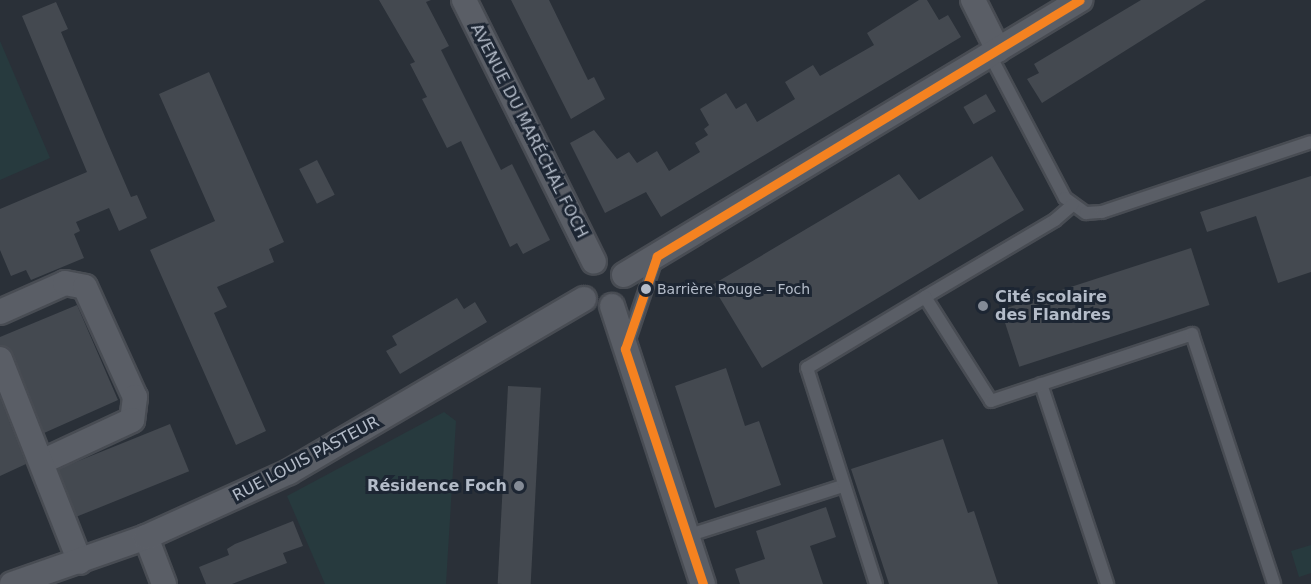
<!DOCTYPE html>
<html>
<head>
<meta charset="utf-8">
<style>
  body { margin:0 }
  #map { position:relative; width:1311px; height:584px; overflow:hidden; background:#2a3038; font-family:"DejaVu Sans",sans-serif }
  div>[style] { position:absolute }
  .green>* { inset:0; background:#273a3e }
  .building>* { inset:0; background:#444950; transform-origin:0 0 }
  .roads { filter:drop-shadow(2px 0 #484c53) drop-shadow(-2px 0 #484c53) drop-shadow(0 2px #484c53) drop-shadow(0 -2px #484c53) }
  .lane>* { height:12px; margin:-6px; padding:0 6px; transform-origin:6px; border-radius:6px; background:#5a5e66 }
  .street>* { height:24px; margin:-12px; padding:0 12px; transform-origin:12px; border-radius:12px; background:#5a5e66 }
  .bus-1>* { height:9px; margin:-4.5px; padding:0 4.5px; transform-origin:4.5px; border-radius:4.5px; background:#f58220 }
  .dots>* { width:16px; height:16px; translate:-50% -50%; box-sizing:border-box; border:3px solid #1d2633; border-radius:50% }
  span { translate:-50% -50%; white-space:nowrap; text-align:center; line-height:1.15; -webkit-text-stroke:6px #1d2633; paint-order:stroke }
  .bus-label { font-size:14px; color:#b4bcc9 }
  .left { translate:0 -50%; text-align:left }
  .street-label { font-size:16px; color:#b4bcc9 }
  .poi-label { font-size:16px; color:#b4bcc9; font-weight:700 }
  .right { translate:-100% -50%; text-align:right }
</style>
</head>
<body>
<div id="map">
  <div class="green">
    <i style="clip-path:polygon(0 41px,50px 158px,0 180px)"></i>
    <i style="clip-path:polygon(444px 412px,456px 421px,446px 584px,325px 584px,287px 496px)"></i>
    <i style="clip-path:polygon(1311px 545px,1311px 573px,1299px 577px,1291px 551px)"></i>
  </div>
  <div class="building">
    <i style="clip-path:polygon(379px 0,431px 0,426px 2px,449px 46px,441px 50px,501px 170px,512px 164px,550px 240px,523px 254px,517px 243px,510px 247px,461px 141px,447px 148px,422px 99px,427px 97px,410px 64px,415px 62px)"></i>
    <i style="clip-path:polygon(511px 0,549px 0,588px 80px,594px 77px,605px 99px,571px 119px)"></i>
    <i style="clip-path:polygon(919px 0,927px 0,939px 20px,948px 15px,961px 37px,661px 217px,646px 192px,605px 213px,570px 143px,594px 130px,617px 159px,629px 152px,637px 163px,657px 151px,669px 171px,700px 152px,695px 143px,708px 135px,704px 129px,709px 125px,700px 109px,726px 93px,736px 109px,746px 103px,757px 122px,795px 99px,785px 82px,813px 65px,820px 76px,874px 45px,867px 33px)"></i>
    <i style="clip-path:polygon(1141px 0,1206px 0,1042px 103px,1027px 79px,1039px 73px,1034px 64px)"></i>
    <i style="clip-path:polygon(56px 2px,68px 29px,61px 32px,106px 139px,131px 197px,137px 195px,147px 218px,119px 231px,109px 208px,76px 222px,80px 231px,74px 234px,84px 258px,31px 280px,26px 270px,11px 276px,0 250px,0 209px,87px 172px,22px 16px)"></i>
    <i style="clip-path:polygon(209px 72px,284px 242px,269px 249px,274px 262px,217px 287px,227px 307px,214px 313px,266px 431px,236px 445px,150px 250px,215px 221px,159px 94px)"></i>
    <i style="left:986px;top:94px;width:20px;height:26px;rotate:60deg"></i>
    <i style="clip-path:polygon(992px 156px,1024px 210px,762px 368px,712px 285px,899px 174px,919px 200px)"></i>
    <i style="left:317px;top:160px;width:39px;height:20px;rotate:63deg"></i>
    <i style="clip-path:polygon(1311px 176px,1311px 272px,1278px 283px,1256px 216px,1207px 232px,1200px 212px)"></i>
    <i style="left:1191px;top:248px;width:60px;height:200px;rotate:72deg"></i>
    <i style="clip-path:polygon(457px 298px,464px 309px,475px 302px,487px 322px,400px 374px,386px 351px,397px 345px,392px 336px)"></i>
    <i style="clip-path:polygon(77px 305px,118px 400px,44px 433px,13px 354px,0 345px,0 337px)"></i>
    <i style="clip-path:polygon(726px 368px,745px 426px,759px 421px,781px 485px,715px 508px,675px 386px)"></i>
    <i style="left:508px;top:386px;width:33px;height:198px;rotate:3deg"></i>
    <i style="clip-path:polygon(0 398px,26px 464px,0 476px)"></i>
    <i style="left:170px;top:424px;width:51px;height:121px;rotate:68deg"></i>
    <i style="clip-path:polygon(943px 439px,968px 513px,974px 511px,998px 584px,889px 584px,851px 469px)"></i>
    <i style="clip-path:polygon(826px 507px,836px 537px,810px 546px,823px 584px,740px 584px,735px 569px,765px 559px,756px 531px)"></i>
    <i style="clip-path:polygon(293px 521px,303px 546px,283px 553px,287px 563px,232px 584px,206px 584px,199px 567px,229px 555px,227px 549px,235px 544px)"></i>
  </div>
  <div class="roads">
    <div class="lane">
      <i style="left:990px;top:55px;width:161px;rotate:62.3deg"></i>
      <i style="left:1065px;top:198px;width:26px;rotate:36deg"></i>
      <i style="left:1086px;top:213px;width:16px;rotate:-4deg"></i>
      <i style="left:1102px;top:212px;width:220px;rotate:-18.5deg"></i>
      <i style="left:925px;top:297px;width:151px;rotate:-30.6deg"></i>
      <i style="left:1055px;top:220px;width:23px;rotate:-41deg"></i>
      <i style="left:627px;top:345px;width:91px;rotate:-71.4deg"></i>
      <i style="left:1041px;top:384px;width:211px;rotate:71.7deg"></i>
      <i style="left:687px;top:536px;width:164px;rotate:-17.8deg"></i>
      <i style="left:876px;top:584px;width:227px;rotate:-107.7deg"></i>
      <i style="left:807px;top:368px;width:138px;rotate:-31deg"></i>
      <i style="left:925px;top:297px;width:123px;rotate:57.6deg"></i>
      <i style="left:991px;top:401px;width:212px;rotate:-18.4deg"></i>
      <i style="left:1192px;top:334px;width:263px;rotate:71.8deg"></i>
    </div>
    <div class="street">
      <i style="left:464px;top:0;width:292px;rotate:63.6deg"></i>
      <i style="left:973px;top:0;width:56px;rotate:63.4deg"></i>
      <i style="left:624px;top:275px;width:533px;rotate:-31.09deg"></i>
      <i style="left:612px;top:306px;width:293px;rotate:71.9deg"></i>
      <i style="left:0;top:312px;width:71px;rotate:-24deg"></i>
      <i style="left:65px;top:283px;width:20px;rotate:11deg"></i>
      <i style="left:85px;top:287px;width:121px;rotate:65.6deg"></i>
      <i style="left:135px;top:397px;width:23px;rotate:97deg"></i>
      <i style="left:132px;top:420px;width:97px;rotate:155deg"></i>
      <i style="left:0;top:359px;width:218px;rotate:68.5deg"></i>
      <i style="left:146px;top:537px;width:50px;rotate:69deg"></i>
      <i style="left:12px;top:584px;width:142px;rotate:-19.3deg"></i>
      <i style="left:146px;top:537px;width:157px;rotate:-24.4deg"></i>
      <i style="left:289px;top:472px;width:342px;rotate:-30.4deg"></i>
    </div>
  </div>
  <div class="bus-1">
    <i style="left:703px;top:584px;width:248px;rotate:-108.4deg"></i>
    <i style="left:625px;top:349px;width:98px;rotate:-71deg"></i>
    <i style="left:657px;top:256px;width:494px;rotate:-31.2deg"></i>
  </div>
  <div class="dots">
    <i style="left:646px;top:289px;background:#b4bcc9"></i>
    <i style="left:983px;top:306px;background:#848b96"></i>
    <i style="left:519px;top:486px;background:#848b96"></i>
  </div>
  <div class="bus-label">
    <span class="left" style="left:657px;top:289px">Barrière Rouge – Foch</span>
  </div>
  <div class="street-label">
    <span style="left:529px;top:131px;rotate:63deg">AVENUE DU MARÉCHAL FOCH</span>
    <span style="left:306px;top:459px;rotate:-28deg">RUE LOUIS PASTEUR</span>
  </div>
  <div class="poi-label">
    <span class="left" style="left:995px;top:306px">Cité scolaire<br>des Flandres</span>
    <span class="right" style="left:507px;top:486px">Résidence Foch</span>
  </div>
</div>
</body>
</html>
